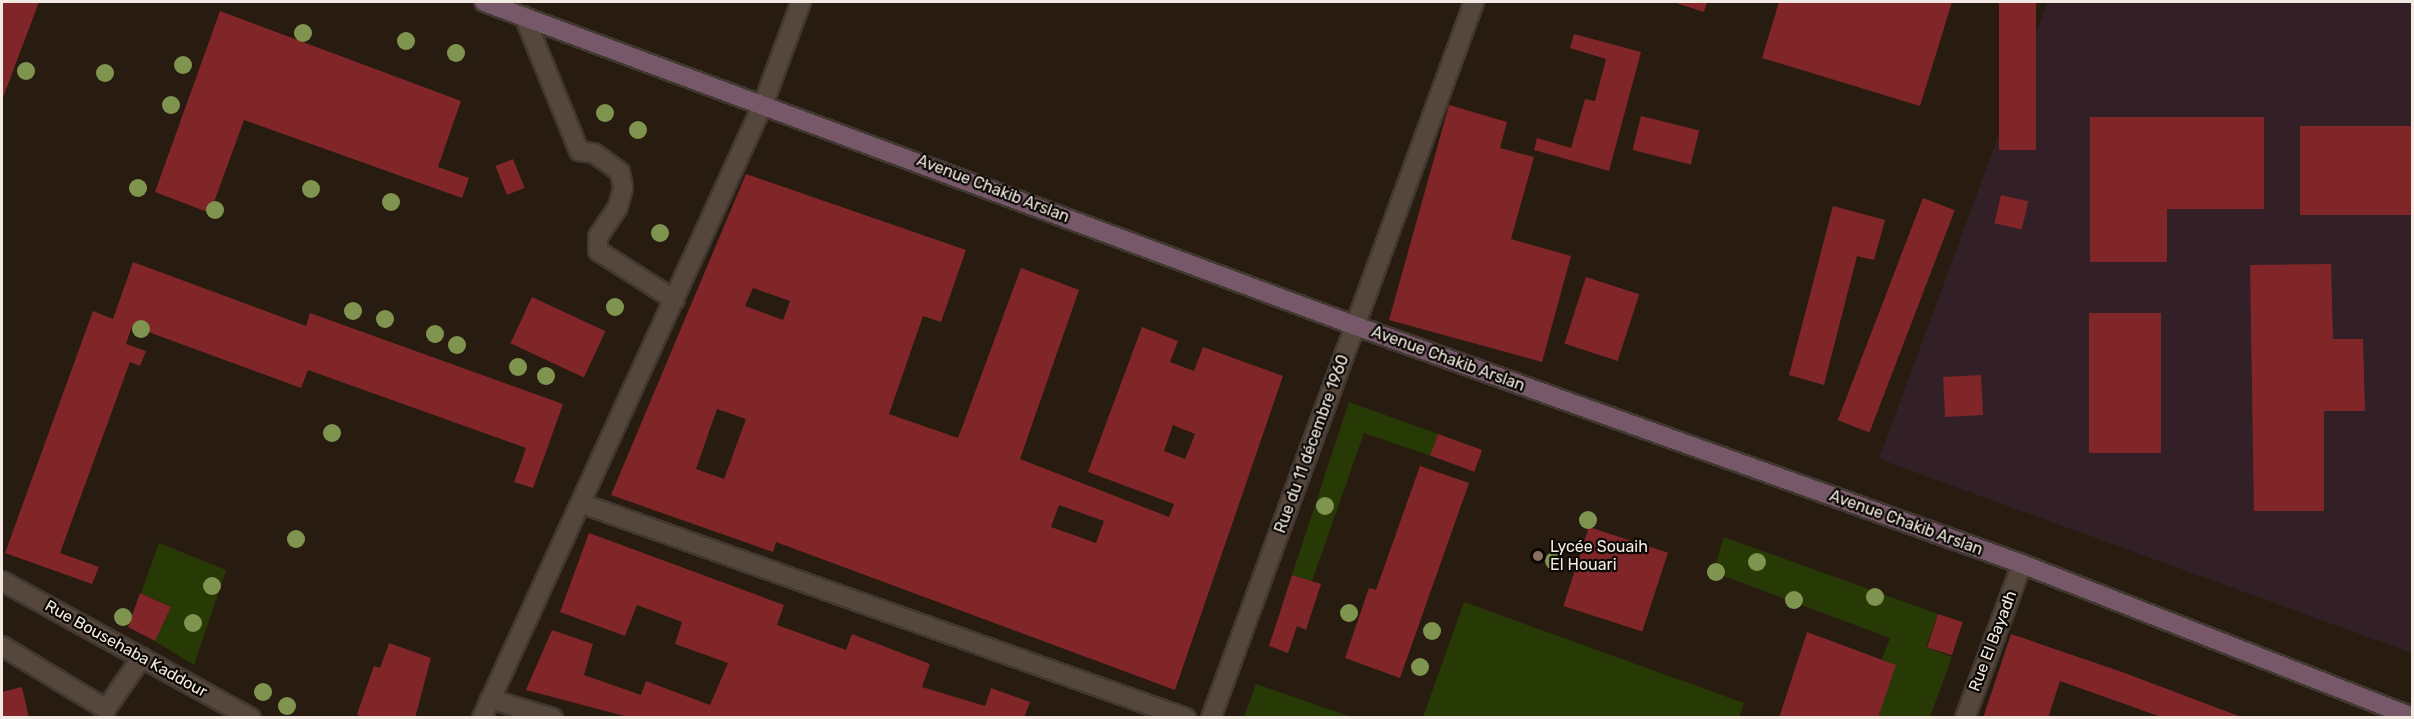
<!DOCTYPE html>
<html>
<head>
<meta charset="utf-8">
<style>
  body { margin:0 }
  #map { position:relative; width:2414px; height:719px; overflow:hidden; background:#281c11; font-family:Rubik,sans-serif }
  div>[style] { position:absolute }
  .industrial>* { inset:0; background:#322026 }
  .green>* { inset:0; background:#273904 }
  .building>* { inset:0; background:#802528; transform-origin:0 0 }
  .roads { filter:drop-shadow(2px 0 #423832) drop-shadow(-2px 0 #423832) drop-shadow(0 2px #423832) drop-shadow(0 -2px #423832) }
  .lane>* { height:18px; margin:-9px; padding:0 9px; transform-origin:9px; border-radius:9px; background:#55473b }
  .street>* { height:18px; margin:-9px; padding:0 9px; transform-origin:9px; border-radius:9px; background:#55473b }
  .secondary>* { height:18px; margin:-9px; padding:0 9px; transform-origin:9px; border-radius:9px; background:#765869 }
  .trees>* { width:18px; height:18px; margin:-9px; border-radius:50%; background:#7f944e }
  .dots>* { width:16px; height:16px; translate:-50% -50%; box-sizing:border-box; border:3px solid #0c0804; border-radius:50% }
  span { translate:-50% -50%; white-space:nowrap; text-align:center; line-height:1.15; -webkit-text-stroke:4.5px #0c0804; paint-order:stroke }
  .street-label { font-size:16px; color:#f2eae2 }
  .poi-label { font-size:16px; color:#f2eae2 }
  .left { translate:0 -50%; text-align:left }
  .frame { position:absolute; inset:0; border:3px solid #f2eae2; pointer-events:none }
</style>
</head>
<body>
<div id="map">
  <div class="industrial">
    <i style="clip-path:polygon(2048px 2px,2412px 2px,2412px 653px,1879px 459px)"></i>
  </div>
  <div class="green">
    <i style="clip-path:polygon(1349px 402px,1438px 434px,1431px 456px,1364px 433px,1312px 581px,1292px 575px)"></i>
    <i style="clip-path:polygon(1724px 537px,1938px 614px,1926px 647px,1952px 657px,1930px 717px,1878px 717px,1895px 665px,1882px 659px,1890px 638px,1713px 572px)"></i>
    <i style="clip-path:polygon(159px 543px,226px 570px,194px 665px,155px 641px,171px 607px,141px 593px)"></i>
    <i style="clip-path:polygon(1464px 602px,1744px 703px,1739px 717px,1423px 717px)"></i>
    <i style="clip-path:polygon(1256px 684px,1351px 717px,1244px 717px)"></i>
  </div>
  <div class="building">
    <i style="clip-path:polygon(2px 2px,39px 2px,2px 100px)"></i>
    <i style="clip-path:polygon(1673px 2px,1707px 2px,1704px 12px)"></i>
    <i style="clip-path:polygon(1779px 2px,1952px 2px,1920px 106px,1762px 58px)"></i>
    <i style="left:1999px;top:2px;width:37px;height:148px"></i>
    <i style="clip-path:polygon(220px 11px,461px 101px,438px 167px,469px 178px,462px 198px,244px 120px,210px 213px,155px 192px)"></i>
    <i style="clip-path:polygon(1574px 34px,1641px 52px,1609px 171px,1534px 150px,1537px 138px,1571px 148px,1585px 99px,1595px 101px,1606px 59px,1570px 48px)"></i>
    <i style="clip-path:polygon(1449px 105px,1507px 122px,1500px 148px,1534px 157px,1511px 239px,1571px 256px,1542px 362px,1389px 320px)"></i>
    <i style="left:1641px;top:116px;width:60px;height:35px;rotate:14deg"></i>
    <i style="clip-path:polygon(2090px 117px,2264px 117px,2264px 209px,2167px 209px,2167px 262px,2090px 262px)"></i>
    <i style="left:2412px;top:126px;width:89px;height:112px;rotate:90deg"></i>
    <i style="left:513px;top:159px;width:31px;height:19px;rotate:68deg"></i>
    <i style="clip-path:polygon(evenodd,746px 174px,966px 250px,941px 322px,923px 316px,889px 414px,958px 438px,1021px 268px,1079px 290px,1020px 459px,1169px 517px,1174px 504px,1088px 472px,1142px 327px,1178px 341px,1170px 362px,1194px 371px,1203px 347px,1283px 376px,1175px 690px,776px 542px,773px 552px,611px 495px,746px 174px,753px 288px,790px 301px,783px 320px,745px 306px,753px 288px,746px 174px,717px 409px,746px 419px,724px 479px,696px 469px,717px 409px,746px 174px,1173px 425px,1195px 434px,1185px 459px,1164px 451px,1173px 425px,746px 174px,1059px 505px,1104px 521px,1096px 543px,1051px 527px,1059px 505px)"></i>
    <i style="left:2001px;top:195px;width:28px;height:29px;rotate:13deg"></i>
    <i style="left:1923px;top:198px;width:34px;height:238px;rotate:21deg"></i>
    <i style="clip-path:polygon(1833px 206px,1885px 220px,1874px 260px,1857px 256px,1824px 385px,1789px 375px)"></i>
    <i style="clip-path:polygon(133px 262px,306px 326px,310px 313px,563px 404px,533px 488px,514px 482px,526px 448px,308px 370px,301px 388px,132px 326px,126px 344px,146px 351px,140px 366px,130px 362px,60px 553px,99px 567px,92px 584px,5px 553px,93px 311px,113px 319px)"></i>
    <i style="clip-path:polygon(2331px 264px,2333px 339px,2363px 339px,2365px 411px,2324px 411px,2324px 511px,2254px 511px,2250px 265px)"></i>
    <i style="left:1586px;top:277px;width:56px;height:70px;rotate:18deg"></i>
    <i style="left:532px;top:297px;width:81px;height:51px;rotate:25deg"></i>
    <i style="left:2161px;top:313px;width:140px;height:72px;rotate:90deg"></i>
    <i style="left:1981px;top:375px;width:40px;height:38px;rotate:87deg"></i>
    <i style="left:1438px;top:434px;width:47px;height:23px;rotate:20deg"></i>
    <i style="clip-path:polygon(1420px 466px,1469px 483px,1400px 678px,1345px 658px,1369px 588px,1376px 590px)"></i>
    <i style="left:1589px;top:527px;width:83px;height:83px;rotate:18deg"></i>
    <i style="clip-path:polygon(589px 533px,784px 605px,777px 625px,846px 650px,852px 634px,930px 664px,922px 687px,985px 706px,991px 688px,1030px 702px,1024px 718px,632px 718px,526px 690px,552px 630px,593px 644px,584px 675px,641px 695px,646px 681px,710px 705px,728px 663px,675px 644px,682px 622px,637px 605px,625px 636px,560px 612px)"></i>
    <i style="clip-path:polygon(1292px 575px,1321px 584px,1306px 630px,1297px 626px,1288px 653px,1269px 646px)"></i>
    <i style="clip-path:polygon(140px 593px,171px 607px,155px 641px,128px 627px)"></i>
    <i style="left:1938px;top:614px;width:26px;height:35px;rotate:18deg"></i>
    <i style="clip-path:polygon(1807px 632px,1896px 665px,1878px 718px,1779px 718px)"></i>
    <i style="clip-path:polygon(2011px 634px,2122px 672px,2244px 718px,2164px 718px,2060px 681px,2048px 718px,1983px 718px)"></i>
    <i style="clip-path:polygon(389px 643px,431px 658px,415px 718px,362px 718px,357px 714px,374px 666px,380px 668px)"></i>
    <i style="clip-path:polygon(22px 687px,29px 718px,2px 718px,2px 692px)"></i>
  </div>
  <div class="roads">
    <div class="lane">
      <i style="left:524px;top:16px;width:146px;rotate:67.8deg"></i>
      <i style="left:579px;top:151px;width:15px;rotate:8deg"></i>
      <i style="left:594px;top:153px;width:32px;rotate:36deg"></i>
      <i style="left:620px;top:172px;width:16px;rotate:79deg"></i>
      <i style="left:623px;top:188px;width:20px;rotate:105deg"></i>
      <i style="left:618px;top:207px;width:36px;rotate:124deg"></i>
      <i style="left:598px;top:237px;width:14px;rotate:90deg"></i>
      <i style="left:598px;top:251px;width:91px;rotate:32.5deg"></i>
      <i style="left:2px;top:646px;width:122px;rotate:31.2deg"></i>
      <i style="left:106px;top:709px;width:63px;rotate:-55.3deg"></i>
    </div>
    <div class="street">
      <i style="left:583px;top:504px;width:640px;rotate:19.54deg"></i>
      <i style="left:2px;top:581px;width:284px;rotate:28.8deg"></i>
      <i style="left:490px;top:699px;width:66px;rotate:16.8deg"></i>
      <i style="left:482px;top:718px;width:677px;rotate:-65.4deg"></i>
      <i style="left:764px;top:102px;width:107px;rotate:-69.7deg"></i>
      <i style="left:1211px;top:718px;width:763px;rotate:-69.83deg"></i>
      <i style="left:1965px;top:718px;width:164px;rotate:-69.7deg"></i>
    </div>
    <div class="secondary">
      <i style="left:484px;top:2px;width:930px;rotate:20.38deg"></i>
      <i style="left:1356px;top:326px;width:707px;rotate:19.66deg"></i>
      <i style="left:2022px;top:564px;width:419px;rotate:21.4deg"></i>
    </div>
  </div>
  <div class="trees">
    <i style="left:303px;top:33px"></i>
    <i style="left:406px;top:41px"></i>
    <i style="left:456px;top:53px"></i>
    <i style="left:183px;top:65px"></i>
    <i style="left:26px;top:71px"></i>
    <i style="left:105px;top:73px"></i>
    <i style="left:171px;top:105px"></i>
    <i style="left:605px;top:113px"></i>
    <i style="left:638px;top:130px"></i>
    <i style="left:138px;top:188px"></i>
    <i style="left:311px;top:189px"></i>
    <i style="left:391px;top:202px"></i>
    <i style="left:215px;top:210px"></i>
    <i style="left:660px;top:233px"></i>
    <i style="left:615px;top:307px"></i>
    <i style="left:353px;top:311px"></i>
    <i style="left:385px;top:319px"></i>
    <i style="left:141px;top:329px"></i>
    <i style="left:435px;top:334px"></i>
    <i style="left:457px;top:345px"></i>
    <i style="left:518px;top:367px"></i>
    <i style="left:546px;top:376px"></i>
    <i style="left:332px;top:433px"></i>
    <i style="left:1325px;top:506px"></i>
    <i style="left:1588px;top:520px"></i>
    <i style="left:296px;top:539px"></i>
    <i style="left:1554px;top:561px"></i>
    <i style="left:1757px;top:562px"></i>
    <i style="left:1716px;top:572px"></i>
    <i style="left:212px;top:586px"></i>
    <i style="left:1875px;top:597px"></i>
    <i style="left:1794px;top:600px"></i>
    <i style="left:1349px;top:613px"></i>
    <i style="left:123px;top:617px"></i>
    <i style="left:193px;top:623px"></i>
    <i style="left:1432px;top:631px"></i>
    <i style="left:1420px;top:667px"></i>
    <i style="left:263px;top:692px"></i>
    <i style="left:287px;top:706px"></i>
  </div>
  <div class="dots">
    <i style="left:1538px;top:556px;background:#8d6e63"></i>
  </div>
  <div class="street-label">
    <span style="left:993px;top:189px;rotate:21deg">Avenue Chakib Arslan</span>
    <span style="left:1448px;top:359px;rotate:20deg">Avenue Chakib Arslan</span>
    <span style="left:1312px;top:444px;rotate:-70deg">Rue du 11 décembre 1960</span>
    <span style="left:1906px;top:523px;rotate:20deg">Avenue Chakib Arslan</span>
    <span style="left:1993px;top:641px;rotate:-69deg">Rue El Bayadh</span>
    <span style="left:126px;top:649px;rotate:29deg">Rue Bousehaba Kaddour</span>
  </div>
  <div class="poi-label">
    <span class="left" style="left:1550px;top:556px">Lycée Souaih<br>El Houari</span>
  </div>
  <div class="frame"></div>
</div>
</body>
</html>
